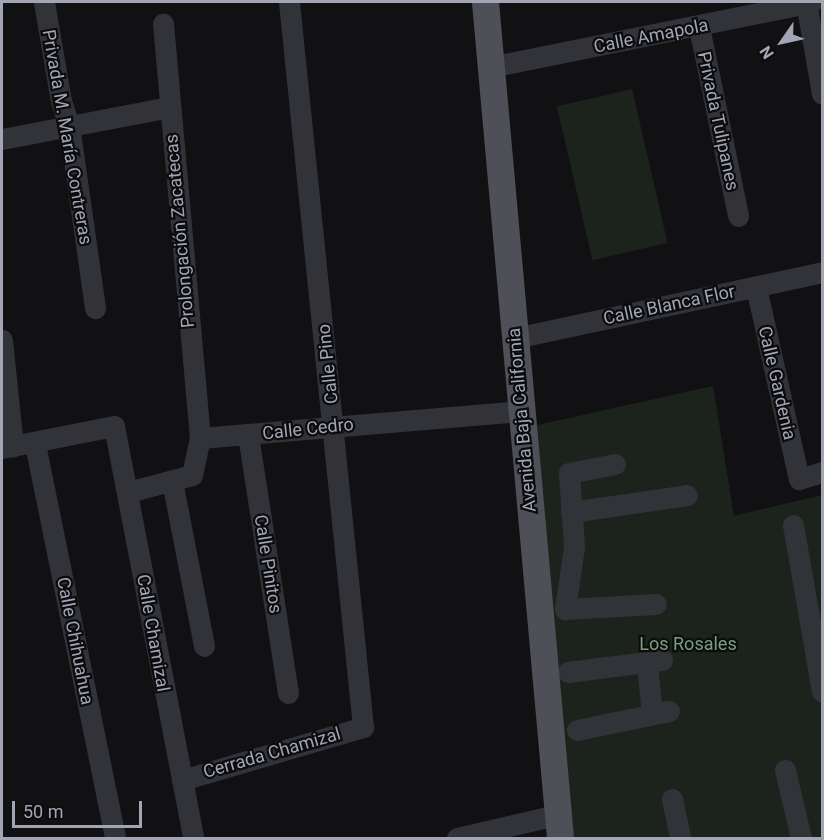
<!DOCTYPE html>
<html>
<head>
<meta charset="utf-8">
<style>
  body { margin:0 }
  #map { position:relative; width:824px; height:840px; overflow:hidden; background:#111113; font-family:Roboto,sans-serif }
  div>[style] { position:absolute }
  .green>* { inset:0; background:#1c231d; transform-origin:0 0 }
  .minor>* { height:21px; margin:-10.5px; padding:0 10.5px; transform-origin:10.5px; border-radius:10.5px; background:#323338 }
  .major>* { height:27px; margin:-13.5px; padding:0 13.5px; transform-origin:13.5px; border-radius:13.5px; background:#4e4f57 }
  span { translate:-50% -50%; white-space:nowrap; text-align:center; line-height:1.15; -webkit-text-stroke:4.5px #0c0c0e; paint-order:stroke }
  .street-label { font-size:18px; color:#a2a6b4 }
  .park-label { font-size:18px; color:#79a07f }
  .frame { position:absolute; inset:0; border:3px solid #a2a6b4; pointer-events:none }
  .north { position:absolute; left:752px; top:12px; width:60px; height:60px; -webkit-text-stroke:4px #0c0c0e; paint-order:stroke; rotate:236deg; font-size:16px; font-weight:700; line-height:24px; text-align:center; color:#a2a6b4 }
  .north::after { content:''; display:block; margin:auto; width:21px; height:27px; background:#a2a6b4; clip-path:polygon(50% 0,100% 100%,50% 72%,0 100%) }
  .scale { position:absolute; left:12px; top:801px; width:130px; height:27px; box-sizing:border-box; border:3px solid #a2a6b4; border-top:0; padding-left:8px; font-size:18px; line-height:21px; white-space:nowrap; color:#a2a6b4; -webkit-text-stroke:4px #0c0c0e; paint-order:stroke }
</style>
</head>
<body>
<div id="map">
  <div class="green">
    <i style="left:632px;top:89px;width:158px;height:77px;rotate:77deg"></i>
    <i style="clip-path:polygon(713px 386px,734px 516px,822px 495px,822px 838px,573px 838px,533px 426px)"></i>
  </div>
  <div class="minor">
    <i style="left:44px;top:2px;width:100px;rotate:80.3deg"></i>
    <i style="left:61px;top:101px;width:25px;rotate:72deg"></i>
    <i style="left:69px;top:125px;width:185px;rotate:81.9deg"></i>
    <i style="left:806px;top:2px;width:93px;rotate:80.1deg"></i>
    <i style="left:699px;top:27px;width:193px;rotate:78.3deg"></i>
    <i style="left:490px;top:67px;width:328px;rotate:-11.4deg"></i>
    <i style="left:2px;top:139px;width:170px;rotate:-10.8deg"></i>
    <i style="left:756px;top:287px;width:197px;rotate:77.4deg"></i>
    <i style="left:799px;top:479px;width:24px;rotate:-17deg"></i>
    <i style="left:515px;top:338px;width:314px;rotate:-12.1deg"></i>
    <i style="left:2px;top:340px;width:107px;rotate:84.1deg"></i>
    <i style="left:248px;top:435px;width:261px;rotate:81.2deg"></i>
    <i style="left:200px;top:438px;width:321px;rotate:-4.8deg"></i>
    <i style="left:35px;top:444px;width:402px;rotate:78.5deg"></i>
    <i style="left:2px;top:448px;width:114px;rotate:-11.1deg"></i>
    <i style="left:114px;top:426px;width:420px;rotate:79.1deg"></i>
    <i style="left:615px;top:464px;width:47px;rotate:168.9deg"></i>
    <i style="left:569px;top:473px;width:74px;rotate:86.1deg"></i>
    <i style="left:574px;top:547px;width:63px;rotate:98.3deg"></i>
    <i style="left:565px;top:609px;width:91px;rotate:-3.1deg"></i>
    <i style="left:172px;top:481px;width:168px;rotate:79deg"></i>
    <i style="left:128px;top:492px;width:66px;rotate:-14.9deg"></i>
    <i style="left:192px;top:475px;width:38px;rotate:-78deg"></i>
    <i style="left:200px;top:438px;width:416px;rotate:-95.1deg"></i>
    <i style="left:571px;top:512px;width:117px;rotate:-8.3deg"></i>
    <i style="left:793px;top:525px;width:169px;rotate:80.1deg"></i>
    <i style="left:647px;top:664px;width:50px;rotate:84.3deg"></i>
    <i style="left:568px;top:672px;width:95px;rotate:-7.3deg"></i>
    <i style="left:577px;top:730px;width:94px;rotate:-11.7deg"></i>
    <i style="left:785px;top:770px;width:70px;rotate:76.8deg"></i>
    <i style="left:182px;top:780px;width:189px;rotate:-16.3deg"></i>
    <i style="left:363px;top:727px;width:729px;rotate:-95.83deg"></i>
    <i style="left:672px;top:799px;width:40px;rotate:78deg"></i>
    <i style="left:457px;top:838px;width:103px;rotate:-13deg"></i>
  </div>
  <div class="major">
    <i style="left:485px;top:2px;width:839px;rotate:84.87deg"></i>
  </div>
  <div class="street-label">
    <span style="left:651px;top:36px;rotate:-11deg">Calle Amapola</span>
    <span style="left:718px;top:121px;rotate:78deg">Privada Tulipanes</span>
    <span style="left:67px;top:137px;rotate:80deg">Privada M. María Contreras</span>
    <span style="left:180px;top:231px;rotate:-95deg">Prolongación Zacatecas</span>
    <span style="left:669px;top:305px;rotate:-12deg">Calle Blanca Flor</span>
    <span style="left:328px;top:364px;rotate:-96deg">Calle Pino</span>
    <span style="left:777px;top:383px;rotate:77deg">Calle Gardenia</span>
    <span style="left:522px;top:420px;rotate:-95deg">Avenida Baja California</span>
    <span style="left:308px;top:429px;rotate:-6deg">Calle Cedro</span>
    <span style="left:268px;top:564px;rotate:81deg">Calle Pinitos</span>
    <span style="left:153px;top:633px;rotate:80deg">Calle Chamizal</span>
    <span style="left:75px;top:641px;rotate:79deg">Calle Chihuahua</span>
    <span style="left:272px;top:753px;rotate:-16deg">Cerrada Chamizal</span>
  </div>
  <div class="park-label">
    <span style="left:688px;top:644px">Los Rosales</span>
  </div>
  <div class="frame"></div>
  <div class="north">N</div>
  <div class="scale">50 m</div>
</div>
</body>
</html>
